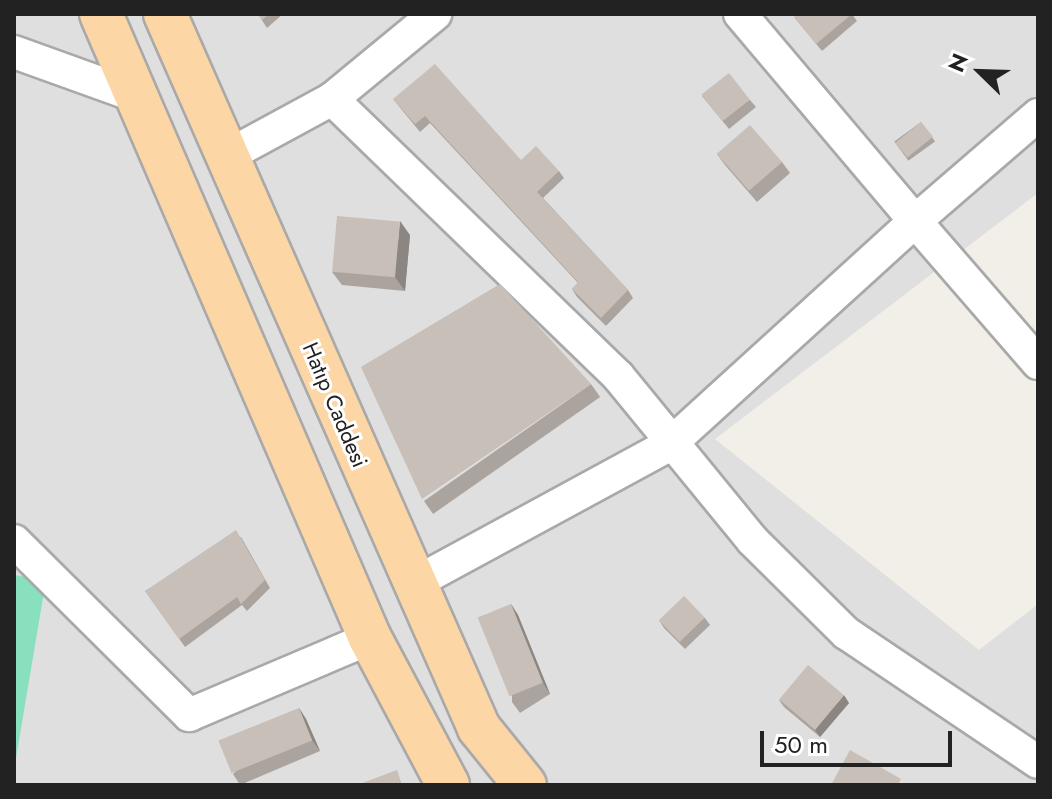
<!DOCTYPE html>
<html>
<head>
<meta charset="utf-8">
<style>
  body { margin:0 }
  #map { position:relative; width:1052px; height:799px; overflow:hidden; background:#f2efe9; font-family:Jost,sans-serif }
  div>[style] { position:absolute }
  .residential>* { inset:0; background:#e0dfdf }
  .pitch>* { inset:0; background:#88e0be }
  .roads { filter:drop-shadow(2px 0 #a9a9a9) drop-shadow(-2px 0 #a9a9a9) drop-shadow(0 2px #a9a9a9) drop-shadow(0 -2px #a9a9a9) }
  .minor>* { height:32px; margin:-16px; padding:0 16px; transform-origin:16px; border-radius:16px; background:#fff }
  .major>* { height:42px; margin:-21px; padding:0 21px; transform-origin:21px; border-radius:21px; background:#fcd6a4 }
  .wall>* { inset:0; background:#aba49e; transform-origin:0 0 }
  .shaded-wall>* { inset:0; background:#8b8681 }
  .building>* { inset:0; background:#c7bfb8; transform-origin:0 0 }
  span { translate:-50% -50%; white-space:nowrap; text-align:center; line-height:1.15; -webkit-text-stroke:6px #fff; paint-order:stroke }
  .street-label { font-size:22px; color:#222 }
  .frame { position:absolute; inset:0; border:16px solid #222; pointer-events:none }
  .north { position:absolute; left:940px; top:32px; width:80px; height:80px; -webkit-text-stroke:6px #fff; paint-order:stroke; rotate:293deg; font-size:22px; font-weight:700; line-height:32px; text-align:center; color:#222 }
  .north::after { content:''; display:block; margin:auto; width:28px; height:36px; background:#222; clip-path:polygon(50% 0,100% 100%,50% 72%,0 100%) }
  .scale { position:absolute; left:760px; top:731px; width:192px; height:36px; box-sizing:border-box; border:4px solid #222; border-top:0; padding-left:10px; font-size:24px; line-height:28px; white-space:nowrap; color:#222; -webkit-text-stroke:6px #fff; paint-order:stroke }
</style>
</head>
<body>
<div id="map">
  <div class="residential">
    <i style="clip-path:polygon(14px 14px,1038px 14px,1038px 193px,715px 439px,979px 650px,1038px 604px,1038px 785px,14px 785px)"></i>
  </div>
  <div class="pitch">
    <i style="clip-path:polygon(14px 575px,46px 580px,14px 770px)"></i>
  </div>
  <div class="roads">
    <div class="minor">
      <i style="left:14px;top:52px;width:136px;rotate:19.8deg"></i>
      <i style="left:332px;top:99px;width:398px;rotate:44.1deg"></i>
      <i style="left:618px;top:376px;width:213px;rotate:50.7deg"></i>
      <i style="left:753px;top:541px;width:131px;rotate:44.7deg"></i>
      <i style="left:846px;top:633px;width:231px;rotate:33.9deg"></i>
      <i style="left:1038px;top:115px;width:162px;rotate:139.2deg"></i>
      <i style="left:915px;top:221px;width:188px;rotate:49.1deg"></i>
      <i style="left:227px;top:156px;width:119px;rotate:-28.5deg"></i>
      <i style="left:332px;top:99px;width:134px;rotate:-39.5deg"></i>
      <i style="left:14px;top:541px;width:247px;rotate:44.8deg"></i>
      <i style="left:189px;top:715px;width:197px;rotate:-23deg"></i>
      <i style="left:413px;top:584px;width:291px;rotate:-28.5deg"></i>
      <i style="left:669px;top:445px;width:333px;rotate:-42.3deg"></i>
      <i style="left:915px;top:221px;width:271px;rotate:-130.2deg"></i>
    </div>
    <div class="major">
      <i style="left:101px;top:14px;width:680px;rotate:66.68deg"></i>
      <i style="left:370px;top:638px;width:166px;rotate:62deg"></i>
      <i style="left:165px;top:14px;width:780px;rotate:66.26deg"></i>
      <i style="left:479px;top:728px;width:73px;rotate:51.1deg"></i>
    </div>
  </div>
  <div class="wall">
    <i style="clip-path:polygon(258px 14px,283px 14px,267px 28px)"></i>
    <i style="clip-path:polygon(852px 14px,857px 21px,822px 51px,794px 17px)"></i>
    <i style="clip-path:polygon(702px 96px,750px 100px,756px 107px,729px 129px)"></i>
    <i style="clip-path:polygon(393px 99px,521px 160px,559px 171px,564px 178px,543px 198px,628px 290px,633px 298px,606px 326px,577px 297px,572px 289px,578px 283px,430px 123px,420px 132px)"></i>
    <i style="left:921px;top:122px;width:24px;height:33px;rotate:54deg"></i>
    <i style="clip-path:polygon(717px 154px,782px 162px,790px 173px,757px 202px,725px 165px)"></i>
    <i style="clip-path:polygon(410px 235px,405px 291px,342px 285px,332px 272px)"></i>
    <i style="left:591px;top:384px;width:16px;height:204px;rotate:55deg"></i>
    <i style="clip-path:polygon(241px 537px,270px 588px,247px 611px,242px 605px,185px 647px,145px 591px)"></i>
    <i style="clip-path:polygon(511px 604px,518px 615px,550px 694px,520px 713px,512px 702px)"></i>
    <i style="clip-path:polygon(705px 618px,710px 625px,685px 649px,664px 628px,659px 620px)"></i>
    <i style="clip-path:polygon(779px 700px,849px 703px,820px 737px,784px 707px)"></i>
    <i style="clip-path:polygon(299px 708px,306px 719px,320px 751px,240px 785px,233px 774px)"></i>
  </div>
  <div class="shaded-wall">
    <i style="clip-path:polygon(400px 221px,410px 235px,405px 291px,395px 277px)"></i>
    <i style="clip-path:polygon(511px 604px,518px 615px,550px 694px,543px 683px)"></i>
    <i style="clip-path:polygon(844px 695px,849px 703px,820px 737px,815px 730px)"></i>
    <i style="clip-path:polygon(299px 708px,306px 719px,320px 751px,312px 740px)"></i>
  </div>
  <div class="building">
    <i style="clip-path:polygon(258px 14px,269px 14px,262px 20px)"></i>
    <i style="clip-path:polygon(798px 14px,852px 14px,816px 44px,794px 17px)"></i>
    <i style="clip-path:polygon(435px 64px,521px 160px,536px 146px,559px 171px,537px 192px,628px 290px,601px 318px,572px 289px,578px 282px,425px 116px,415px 124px,393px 99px)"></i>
    <i style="left:729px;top:73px;width:34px;height:35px;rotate:52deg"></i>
    <i style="left:921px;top:122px;width:19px;height:33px;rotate:51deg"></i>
    <i style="left:750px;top:125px;width:49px;height:44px;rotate:49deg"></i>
    <i style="left:337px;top:216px;width:63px;height:56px;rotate:5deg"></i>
    <i style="clip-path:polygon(500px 284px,591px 384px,422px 499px,361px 367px)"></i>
    <i style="clip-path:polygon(236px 530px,265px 580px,241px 604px,237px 597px,179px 639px,145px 591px)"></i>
    <i style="left:684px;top:596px;width:30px;height:35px;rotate:46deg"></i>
    <i style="left:511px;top:604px;width:85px;height:36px;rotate:68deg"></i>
    <i style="left:808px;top:665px;width:47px;height:45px;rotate:40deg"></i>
    <i style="left:299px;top:708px;width:35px;height:87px;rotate:68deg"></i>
    <i style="clip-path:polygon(850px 750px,901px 779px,898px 785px,831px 785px)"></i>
    <i style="clip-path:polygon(397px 770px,402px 785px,357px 785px)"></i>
  </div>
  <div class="street-label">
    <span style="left:335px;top:405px;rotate:67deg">Hatıp Caddesi</span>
  </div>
  <div class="frame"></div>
  <div class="north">N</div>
  <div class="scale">50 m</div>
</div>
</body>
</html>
